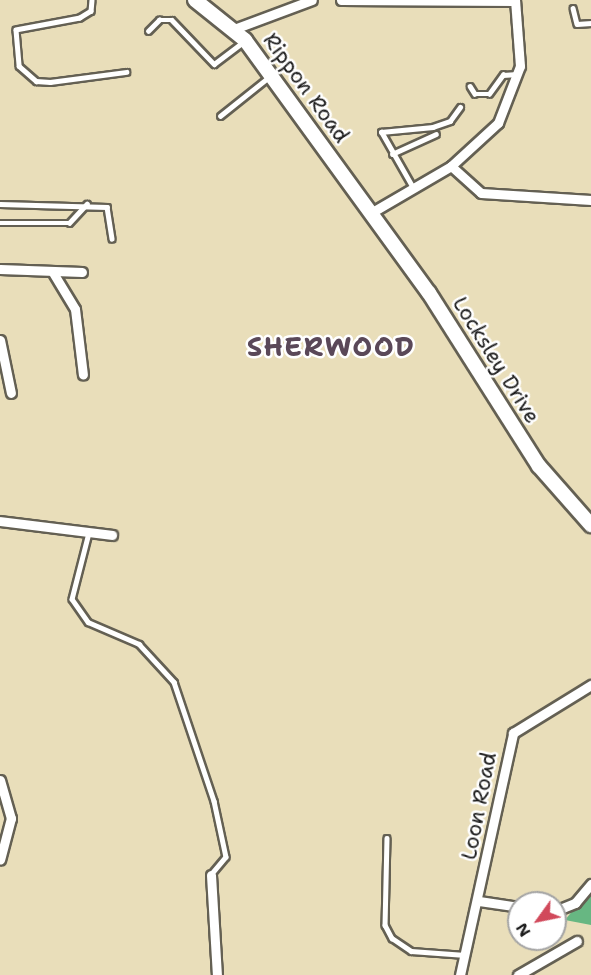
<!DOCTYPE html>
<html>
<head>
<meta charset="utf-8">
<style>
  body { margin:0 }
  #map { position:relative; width:591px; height:975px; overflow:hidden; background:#e9deba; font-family:"Shantell Sans",sans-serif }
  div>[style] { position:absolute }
  .forest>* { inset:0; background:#67b782 }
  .roads { filter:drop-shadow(2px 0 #646053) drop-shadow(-2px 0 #646053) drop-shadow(0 2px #646053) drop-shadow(0 -2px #646053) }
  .lane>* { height:4.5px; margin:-2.25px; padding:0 2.25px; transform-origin:2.25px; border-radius:2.25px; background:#fff }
  .street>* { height:9px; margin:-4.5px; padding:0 4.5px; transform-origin:4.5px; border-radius:4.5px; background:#fff }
  .secondary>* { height:14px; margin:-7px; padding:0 7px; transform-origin:7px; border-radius:7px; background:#fff }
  span { translate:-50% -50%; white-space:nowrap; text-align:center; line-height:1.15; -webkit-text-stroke:5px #fff; paint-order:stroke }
  .street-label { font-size:21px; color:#1c1c1c }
  .district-label { font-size:27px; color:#5a4858; font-weight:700; letter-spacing:1.5px }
  .north { position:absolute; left:507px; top:891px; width:60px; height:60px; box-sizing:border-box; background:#fff; border:2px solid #a4a4a4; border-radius:50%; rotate:237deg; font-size:16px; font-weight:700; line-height:24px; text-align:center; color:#1c1c1c }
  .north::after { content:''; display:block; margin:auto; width:21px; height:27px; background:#d1495b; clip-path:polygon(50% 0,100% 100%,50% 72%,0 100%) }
</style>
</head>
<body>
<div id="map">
  <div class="forest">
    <i style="clip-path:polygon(591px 888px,591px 925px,565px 920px)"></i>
  </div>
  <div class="roads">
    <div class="lane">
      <i style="left:92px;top:0;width:11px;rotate:95deg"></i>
      <i style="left:91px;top:11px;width:13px;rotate:148deg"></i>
      <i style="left:80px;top:18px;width:65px;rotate:169.4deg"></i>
      <i style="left:16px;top:30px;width:36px;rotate:85deg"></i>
      <i style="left:19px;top:66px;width:23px;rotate:41deg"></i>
      <i style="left:36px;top:81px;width:14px;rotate:4deg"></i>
      <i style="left:50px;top:82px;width:77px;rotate:-7.5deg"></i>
      <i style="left:573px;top:8px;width:16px;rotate:76deg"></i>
      <i style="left:577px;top:24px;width:14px;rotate:-4deg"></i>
      <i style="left:148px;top:31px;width:16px;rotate:-45deg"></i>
      <i style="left:159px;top:20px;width:13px"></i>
      <i style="left:172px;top:20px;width:61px;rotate:46.3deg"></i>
      <i style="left:214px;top:64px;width:36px;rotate:-37deg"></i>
      <i style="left:470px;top:86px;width:9px;rotate:58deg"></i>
      <i style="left:475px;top:94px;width:14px"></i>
      <i style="left:489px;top:94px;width:24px;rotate:-54deg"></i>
      <i style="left:503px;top:75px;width:14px;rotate:-4deg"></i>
      <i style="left:220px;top:116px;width:63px;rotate:-38.5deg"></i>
      <i style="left:392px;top:154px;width:48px;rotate:-24.4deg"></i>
      <i style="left:413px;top:188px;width:64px;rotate:-119.7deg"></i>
      <i style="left:381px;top:132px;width:52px;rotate:-5.5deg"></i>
      <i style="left:433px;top:127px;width:18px;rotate:-19deg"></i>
      <i style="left:450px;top:121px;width:17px;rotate:-54deg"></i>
      <i style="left:0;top:204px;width:107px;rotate:1.6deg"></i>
      <i style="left:107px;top:207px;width:32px;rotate:81deg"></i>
      <i style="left:0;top:223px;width:69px"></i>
      <i style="left:69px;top:223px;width:26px;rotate:-47deg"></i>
      <i style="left:89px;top:533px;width:68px;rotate:104.4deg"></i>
      <i style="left:72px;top:599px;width:28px;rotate:55deg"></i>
      <i style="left:88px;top:622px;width:56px;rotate:23.3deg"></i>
      <i style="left:139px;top:644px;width:52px;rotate:47.4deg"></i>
      <i style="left:174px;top:682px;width:126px;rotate:71.4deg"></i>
      <i style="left:214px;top:801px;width:57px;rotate:77.9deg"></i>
      <i style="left:226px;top:857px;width:23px;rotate:130deg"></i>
      <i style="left:387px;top:838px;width:87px;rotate:91.3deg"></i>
      <i style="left:385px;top:925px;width:15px;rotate:62deg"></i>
      <i style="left:392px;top:938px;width:23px;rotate:34deg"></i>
      <i style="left:411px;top:951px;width:54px;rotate:4.2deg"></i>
    </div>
    <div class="street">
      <i style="left:341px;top:0;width:174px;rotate:0.3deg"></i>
      <i style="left:234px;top:29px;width:83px;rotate:-20.4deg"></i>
      <i style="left:451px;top:166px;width:40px;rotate:42deg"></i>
      <i style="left:481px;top:193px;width:110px;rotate:3.6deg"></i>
      <i style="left:369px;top:214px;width:95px;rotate:-30.3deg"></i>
      <i style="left:451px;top:166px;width:64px;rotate:-42.5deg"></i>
      <i style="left:498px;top:123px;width:61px;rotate:-68.9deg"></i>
      <i style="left:520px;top:66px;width:66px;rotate:-94.3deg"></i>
      <i style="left:0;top:269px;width:82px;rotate:2.1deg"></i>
      <i style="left:52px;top:271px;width:44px;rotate:58.8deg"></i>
      <i style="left:75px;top:309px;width:66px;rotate:83.1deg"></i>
      <i style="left:0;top:340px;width:54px;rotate:78.3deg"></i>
      <i style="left:0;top:521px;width:113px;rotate:7.1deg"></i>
      <i style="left:0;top:780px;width:40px;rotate:74deg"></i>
      <i style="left:11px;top:818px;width:43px;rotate:104.7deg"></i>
      <i style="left:211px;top:875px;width:100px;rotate:86.6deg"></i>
      <i style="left:479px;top:901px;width:40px;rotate:8.5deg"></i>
      <i style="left:555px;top:911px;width:22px;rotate:-22deg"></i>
      <i style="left:575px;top:903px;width:25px;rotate:-50deg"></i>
      <i style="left:460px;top:975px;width:248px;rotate:-77.6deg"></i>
      <i style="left:513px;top:733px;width:92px;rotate:-31.6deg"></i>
      <i style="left:518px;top:975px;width:68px;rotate:-30deg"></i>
    </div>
    <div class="secondary">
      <i style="left:195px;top:0;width:64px;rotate:38.7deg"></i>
      <i style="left:245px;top:40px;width:313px;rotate:54deg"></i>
      <i style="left:429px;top:293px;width:205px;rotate:57.6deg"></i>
      <i style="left:539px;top:466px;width:79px;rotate:48.6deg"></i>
    </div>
  </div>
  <div class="street-label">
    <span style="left:306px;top:88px;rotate:54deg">Rippon Road</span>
    <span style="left:496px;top:360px;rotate:58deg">Locksley Drive</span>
    <span style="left:479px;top:806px;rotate:-79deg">Loon Road</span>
  </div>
  <div class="district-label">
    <span style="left:331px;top:347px">SHERWOOD</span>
  </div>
  <div class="north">N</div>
</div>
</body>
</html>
